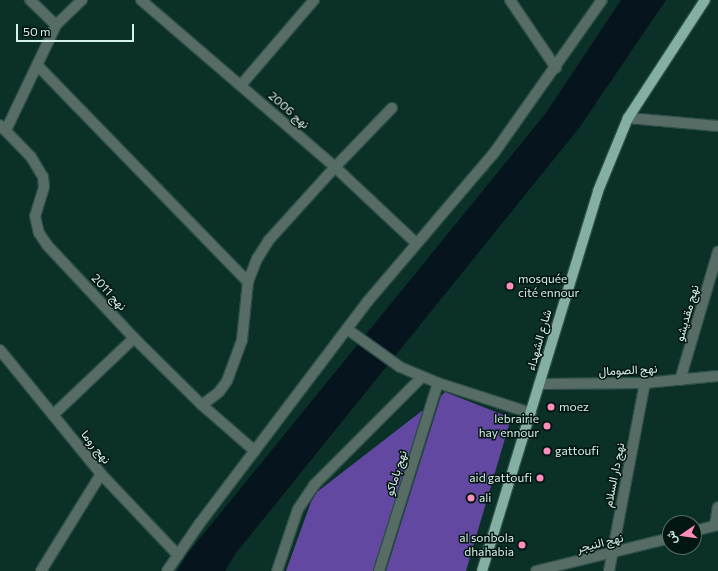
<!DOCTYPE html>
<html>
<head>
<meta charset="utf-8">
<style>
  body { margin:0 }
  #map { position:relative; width:718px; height:571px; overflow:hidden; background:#0a3027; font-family:Commissioner,Vazirmatn,sans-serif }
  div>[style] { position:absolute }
  .water>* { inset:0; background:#05141d }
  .building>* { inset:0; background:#6348a2 }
  .roads { filter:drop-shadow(1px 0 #2b4f46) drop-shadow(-1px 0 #2b4f46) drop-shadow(0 1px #2b4f46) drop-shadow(0 -1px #2b4f46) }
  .minor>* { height:10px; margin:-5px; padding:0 5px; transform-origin:5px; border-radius:5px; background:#586c66 }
  .major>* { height:10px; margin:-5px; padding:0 5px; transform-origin:5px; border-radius:5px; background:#86afa3 }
  .dots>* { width:11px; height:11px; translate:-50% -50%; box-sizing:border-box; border:2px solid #031611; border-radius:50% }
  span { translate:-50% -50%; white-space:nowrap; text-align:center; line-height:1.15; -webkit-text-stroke:3px #031611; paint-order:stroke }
  .street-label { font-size:12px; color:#d7f0e9 }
  .poi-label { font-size:12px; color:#d7f0e9 }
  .left { translate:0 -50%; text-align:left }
  .right { translate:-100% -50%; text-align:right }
  .north { position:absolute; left:662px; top:515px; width:40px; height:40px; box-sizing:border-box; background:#031611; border:1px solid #586d67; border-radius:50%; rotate:257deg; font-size:11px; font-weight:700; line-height:16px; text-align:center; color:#d7f0e9 }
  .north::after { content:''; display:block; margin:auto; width:14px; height:18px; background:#fe8ebd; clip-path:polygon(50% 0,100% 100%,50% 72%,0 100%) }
  .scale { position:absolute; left:16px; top:24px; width:118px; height:18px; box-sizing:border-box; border:2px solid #d7f0e9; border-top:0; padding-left:5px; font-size:12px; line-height:14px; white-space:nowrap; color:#d7f0e9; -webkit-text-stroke:3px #031611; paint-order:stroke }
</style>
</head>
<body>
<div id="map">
  <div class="water">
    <i style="clip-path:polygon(621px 0,666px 0,579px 128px,236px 553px,225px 571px,177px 571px,188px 553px,546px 113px)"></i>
  </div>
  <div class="building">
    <i style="clip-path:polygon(445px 392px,511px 418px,466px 571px,386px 571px,441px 396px)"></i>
    <i style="clip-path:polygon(423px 410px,373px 571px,286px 571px,311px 502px,317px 492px)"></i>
  </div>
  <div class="roads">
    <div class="minor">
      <i style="left:30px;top:0;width:36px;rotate:44deg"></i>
      <i style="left:141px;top:0;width:256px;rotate:40.7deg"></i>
      <i style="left:335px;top:167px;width:112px;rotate:43.2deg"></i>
      <i style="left:510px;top:0;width:82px;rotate:55.9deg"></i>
      <i style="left:37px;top:65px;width:303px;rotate:45.8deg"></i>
      <i style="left:241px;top:85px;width:112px;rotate:-49.3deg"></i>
      <i style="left:628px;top:118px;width:90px;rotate:5.1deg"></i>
      <i style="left:0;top:125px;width:45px;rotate:45.9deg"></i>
      <i style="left:31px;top:157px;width:23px;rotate:59deg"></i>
      <i style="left:43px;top:177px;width:10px;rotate:84deg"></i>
      <i style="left:44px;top:187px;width:30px;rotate:107deg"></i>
      <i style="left:35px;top:216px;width:17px;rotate:77deg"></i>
      <i style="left:39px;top:233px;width:14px;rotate:56deg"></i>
      <i style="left:47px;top:245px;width:127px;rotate:46.9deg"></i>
      <i style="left:134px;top:338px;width:95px;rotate:44.6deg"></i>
      <i style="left:202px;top:405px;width:70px;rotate:41deg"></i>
      <i style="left:6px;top:130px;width:116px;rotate:-64.5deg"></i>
      <i style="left:56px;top:25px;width:36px;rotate:-44deg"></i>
      <i style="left:347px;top:329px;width:65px;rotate:35.6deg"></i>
      <i style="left:400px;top:367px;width:41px;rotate:22.8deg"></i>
      <i style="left:438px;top:383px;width:98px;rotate:17.9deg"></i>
      <i style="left:0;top:350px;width:160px;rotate:50.8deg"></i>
      <i style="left:101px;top:474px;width:112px;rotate:46.5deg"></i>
      <i style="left:680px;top:380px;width:134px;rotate:-73.5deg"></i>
      <i style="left:540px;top:384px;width:105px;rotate:-0.5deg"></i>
      <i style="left:645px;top:383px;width:73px;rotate:-5.5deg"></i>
      <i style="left:202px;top:405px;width:21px;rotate:-37deg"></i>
      <i style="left:219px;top:392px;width:14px;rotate:-54deg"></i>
      <i style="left:227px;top:381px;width:44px;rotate:-69.9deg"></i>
      <i style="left:242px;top:340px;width:58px;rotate:-84.1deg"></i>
      <i style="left:248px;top:282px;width:25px;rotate:-69deg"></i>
      <i style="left:257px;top:259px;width:22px;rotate:-58deg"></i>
      <i style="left:269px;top:240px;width:98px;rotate:-47.9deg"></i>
      <i style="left:335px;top:167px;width:82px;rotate:-46deg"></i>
      <i style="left:53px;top:415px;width:112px;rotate:-43.5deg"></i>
      <i style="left:715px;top:525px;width:18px;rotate:-81deg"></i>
      <i style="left:694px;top:531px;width:25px;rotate:-14deg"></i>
      <i style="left:41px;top:571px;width:114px;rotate:-58.3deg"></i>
      <i style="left:167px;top:571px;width:58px;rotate:-55.5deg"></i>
      <i style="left:200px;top:523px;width:278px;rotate:-52.9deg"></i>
      <i style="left:368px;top:301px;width:194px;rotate:-49.6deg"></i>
      <i style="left:494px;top:153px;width:187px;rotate:-54.8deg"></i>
      <i style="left:277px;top:571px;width:65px;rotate:-71.3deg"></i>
      <i style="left:298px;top:509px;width:29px;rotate:-56deg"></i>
      <i style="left:314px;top:485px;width:153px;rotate:-45deg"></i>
      <i style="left:379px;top:571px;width:197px;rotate:-72.6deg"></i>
      <i style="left:536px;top:571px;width:138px;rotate:-13.8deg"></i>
      <i style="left:609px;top:571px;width:191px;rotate:-79.2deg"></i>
    </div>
    <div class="major">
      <i style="left:482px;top:571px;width:397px;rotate:-73deg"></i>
      <i style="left:598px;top:191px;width:79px;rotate:-67.7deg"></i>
      <i style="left:628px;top:118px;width:141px;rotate:-56.9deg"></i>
    </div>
  </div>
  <div class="dots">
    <i style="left:510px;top:286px;background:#fe8ebd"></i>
    <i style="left:551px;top:407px;background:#fe8ebd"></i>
    <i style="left:547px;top:426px;background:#fe8ebd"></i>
    <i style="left:547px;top:451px;background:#fe8ebd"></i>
    <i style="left:540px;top:478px;background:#fe8ebd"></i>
    <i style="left:471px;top:498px;background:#fe8ebd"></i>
    <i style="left:522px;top:545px;background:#fe8ebd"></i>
  </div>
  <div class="street-label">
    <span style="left:289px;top:110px;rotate:41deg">نهج 2006</span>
    <span style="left:109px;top:292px;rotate:47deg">نهج 2011</span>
    <span style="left:687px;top:313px;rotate:-74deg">نهج مقديشو</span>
    <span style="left:539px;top:340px;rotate:-74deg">شارع الشهداء</span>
    <span style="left:628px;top:370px;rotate:-3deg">نهج الصومال</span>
    <span style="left:96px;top:447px;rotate:51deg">نهج روما</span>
    <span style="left:396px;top:473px;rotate:-72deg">نهج باماكو</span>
    <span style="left:614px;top:475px;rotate:-79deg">نهج دار السلام</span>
    <span style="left:600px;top:543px;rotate:-14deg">نهج النيجر</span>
  </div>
  <div class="poi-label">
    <span class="left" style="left:518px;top:286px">mosquée<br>cité ennour</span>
    <span class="left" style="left:559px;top:407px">moez</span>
    <span class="right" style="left:539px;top:426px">lebrairie<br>hay ennour</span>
    <span class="left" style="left:555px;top:451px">gattoufi</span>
    <span class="right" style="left:532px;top:478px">aid gattoufi</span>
    <span class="left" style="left:479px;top:498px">ali</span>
    <span class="right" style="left:514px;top:545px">al sonbola<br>dhahabia</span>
  </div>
  <div class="north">ش</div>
  <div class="scale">50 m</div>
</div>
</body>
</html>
